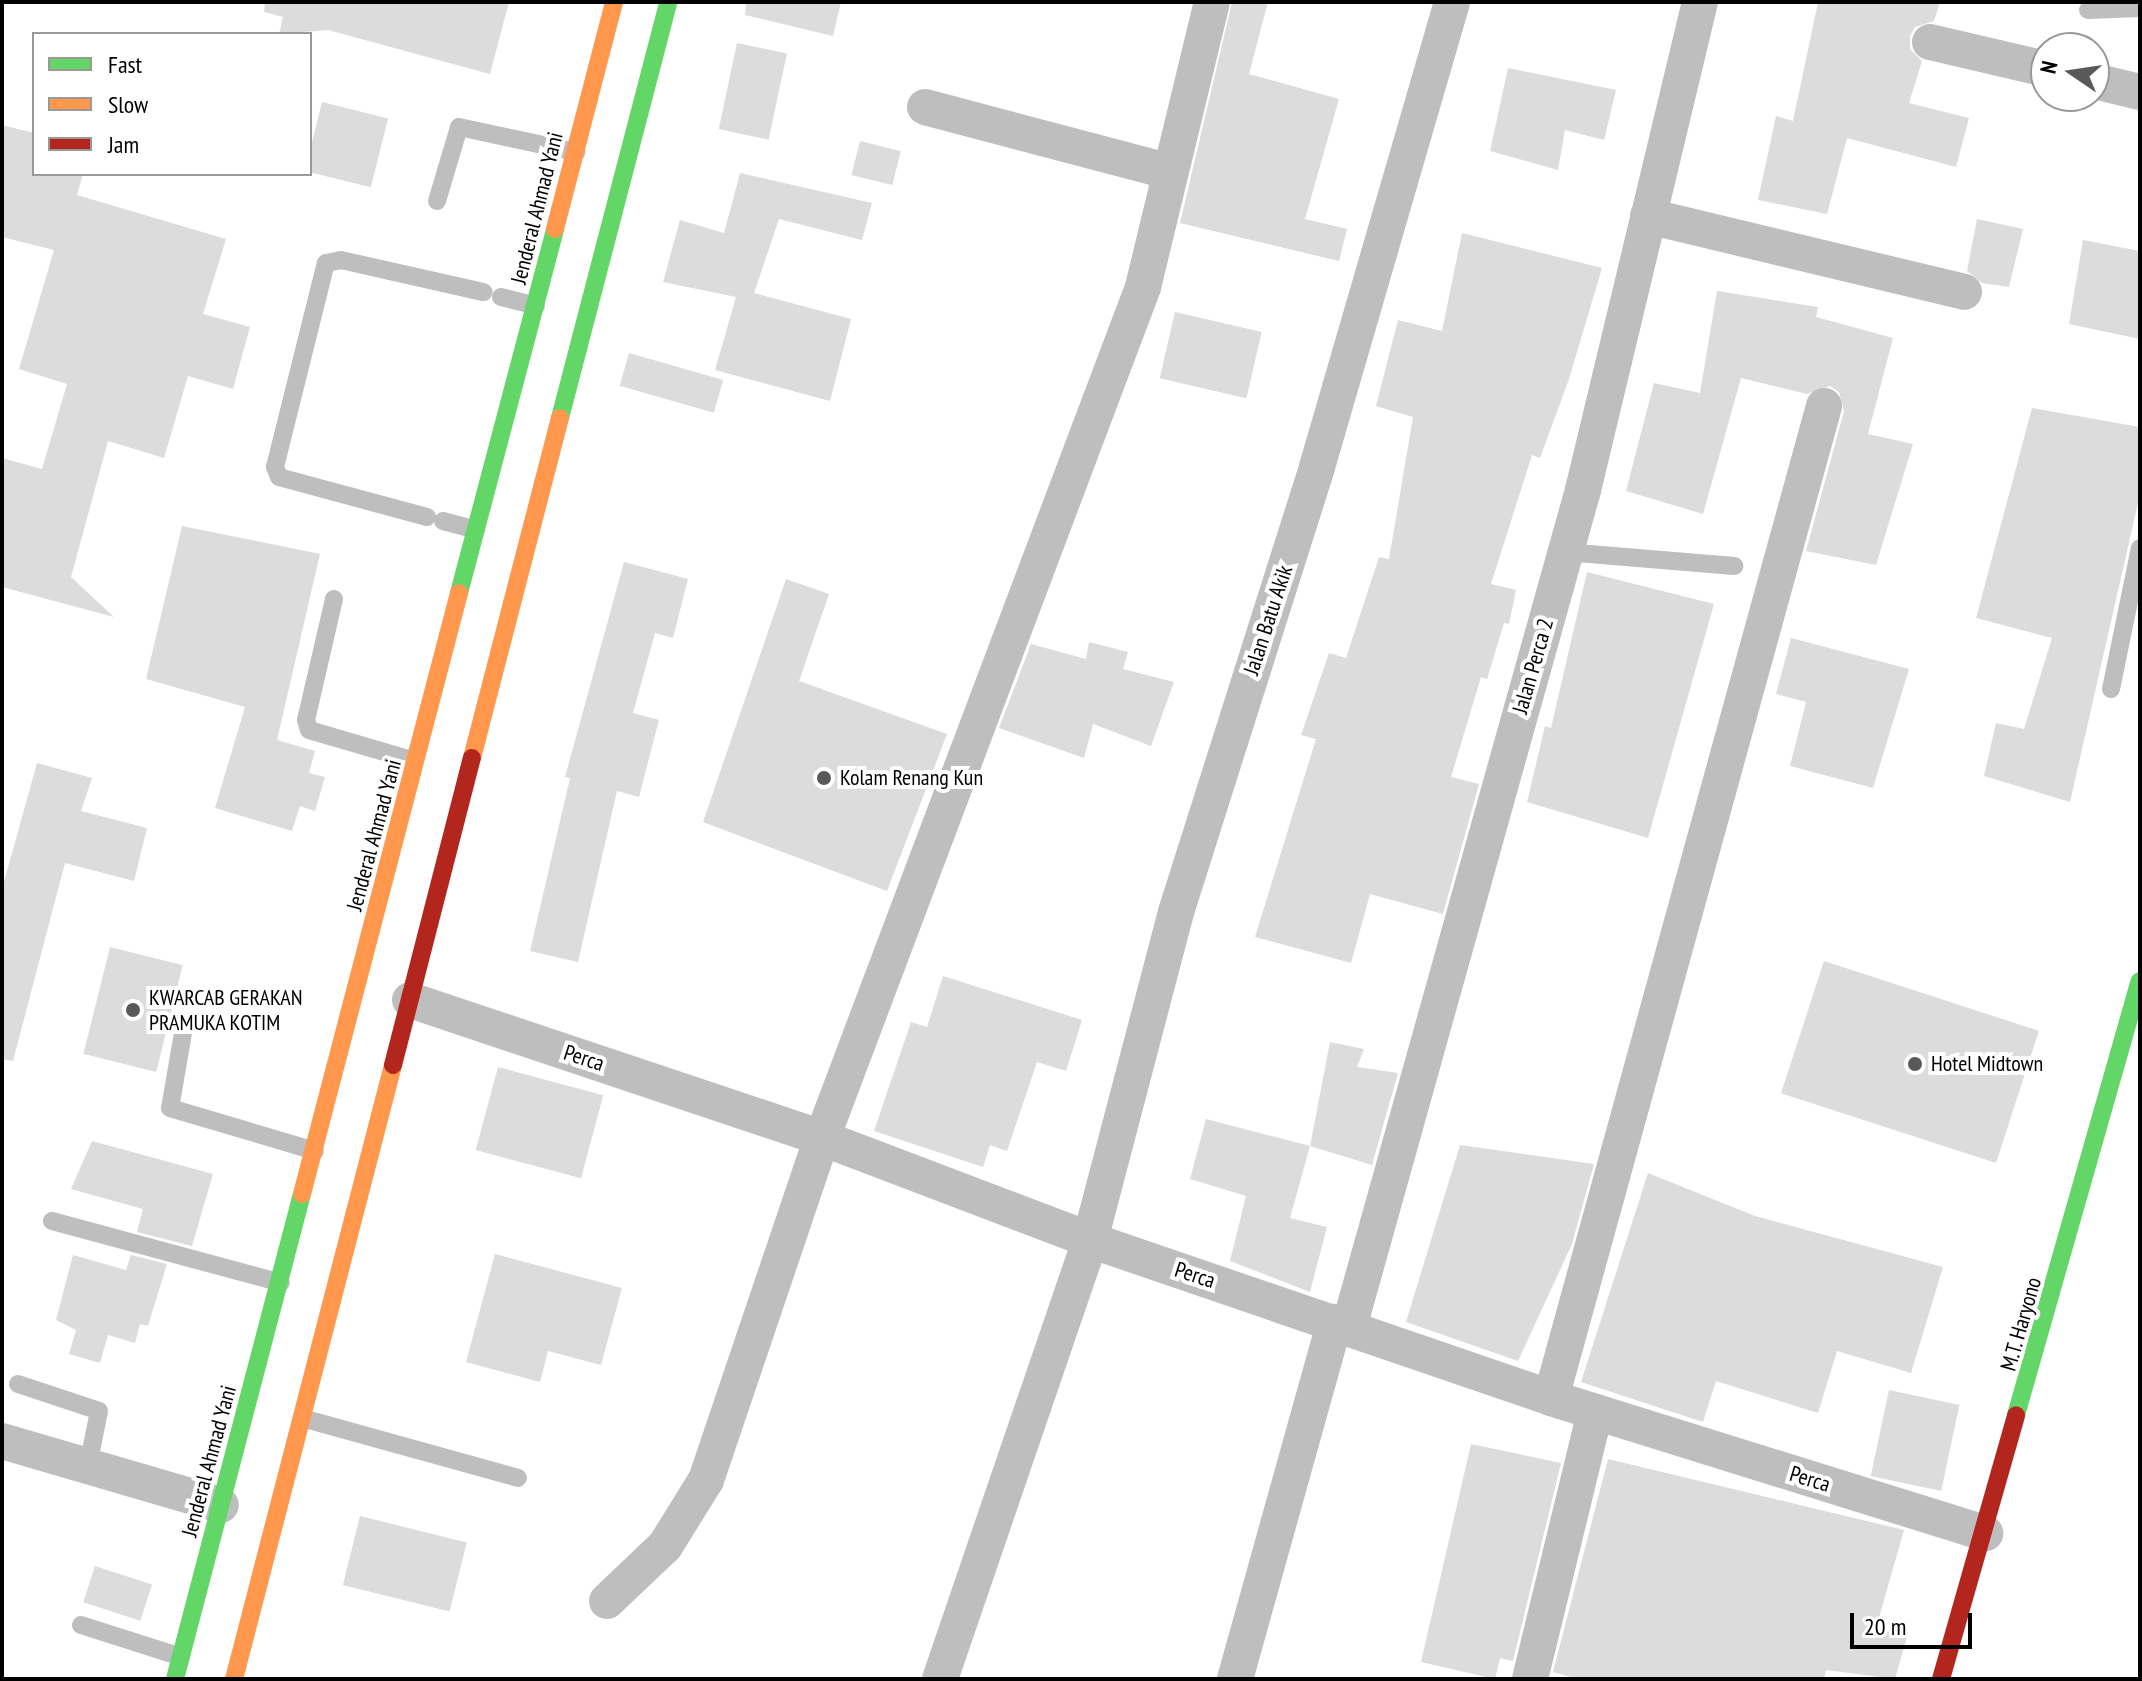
<!DOCTYPE html>
<html>
<head>
<meta charset="utf-8">
<style>
  body { margin:0 }
  #map { position:relative; width:2142px; height:1681px; overflow:hidden; background:#fff; font-family:"PT Sans Narrow",sans-serif }
  div>[style] { position:absolute }
  .building>* { inset:0; background:#dcdcdc; transform-origin:0 0 }
  .lane>* { height:18px; margin:-9px; padding:0 9px; transform-origin:9px; border-radius:9px; background:#bebebe }
  .street>* { height:36px; margin:-18px; padding:0 18px; transform-origin:18px; border-radius:18px; background:#bebebe }
  .fast>* { height:18px; margin:-9px; padding:0 9px; transform-origin:9px; border-radius:9px; background:#63d668 }
  .slow>* { height:18px; margin:-9px; padding:0 9px; transform-origin:9px; border-radius:9px; background:#ff974d }
  .jam>* { height:18px; margin:-9px; padding:0 9px; transform-origin:9px; border-radius:9px; background:#b3261e }
  .dots>* { width:22px; height:22px; translate:-50% -50%; box-sizing:border-box; border:4px solid #fff; border-radius:50% }
  span { translate:-50% -50%; white-space:nowrap; text-align:center; line-height:1.15; -webkit-text-stroke:8px #fff; paint-order:stroke }
  .street-label { font-size:22px; color:#000 }
  .poi-label { font-size:22px; color:#000 }
  .left { translate:0 -50%; text-align:left }
  .frame { position:absolute; inset:0; border:4px solid #000; pointer-events:none }
  .legend { position:absolute; left:32px; top:32px; width:280px; height:144px; box-sizing:border-box; background:#fff; border:2px solid #999; margin:0; padding:10px 14px; list-style:none; font-size:24px; color:#000 }
  .legend li { display:flex; align-items:center; gap:16px; height:40px }
  .legend b { width:40px; border:2px solid #999 }
  .north { position:absolute; left:2030px; top:32px; width:80px; height:80px; box-sizing:border-box; background:#fff; border:2px solid #999; border-radius:50%; rotate:283deg; font-size:22px; font-weight:700; line-height:32px; text-align:center; color:#000 }
  .north::after { content:''; display:block; margin:auto; width:28px; height:36px; background:#595959; clip-path:polygon(50% 0,100% 100%,50% 72%,0 100%) }
  .scale { position:absolute; left:1850px; top:1613px; width:122px; height:36px; box-sizing:border-box; border:4px solid #000; border-top:0; padding-left:10px; font-size:24px; line-height:28px; white-space:nowrap; color:#000; -webkit-text-stroke:6px #fff; paint-order:stroke }
</style>
</head>
<body>
<div id="map">
  <div class="building">
    <i style="clip-path:polygon(265px 2px,509px 2px,490px 74px,328px 30px,279px 34px,283px 17px,264px 12px)"></i>
    <i style="clip-path:polygon(746px 2px,841px 2px,833px 36px,745px 15px)"></i>
    <i style="clip-path:polygon(1232px 2px,1268px 2px,1249px 74px,1339px 99px,1305px 219px,1347px 229px,1339px 261px,1180px 223px)"></i>
    <i style="clip-path:polygon(1818px 2px,1940px 2px,1934px 21px,1915px 27px,1910px 36px,1910px 49px,1922px 61px,1909px 103px,1969px 118px,1956px 167px,1847px 138px,1827px 214px,1758px 200px,1776px 116px,1793px 121px)"></i>
    <i style="left:737px;top:43px;width:51px;height:88px;rotate:12deg"></i>
    <i style="clip-path:polygon(1508px 68px,1616px 90px,1604px 140px,1565px 130px,1558px 170px,1490px 151px)"></i>
    <i style="left:322px;top:102px;width:68px;height:71px;rotate:14deg"></i>
    <i style="clip-path:polygon(2px 125px,34px 133px,34px 174px,83px 174px,77px 195px,226px 239px,203px 314px,250px 327px,233px 389px,188px 376px,164px 458px,108px 441px,71px 577px,114px 617px,2px 587px,2px 458px,42px 469px,67px 384px,19px 369px,54px 250px,2px 237px)"></i>
    <i style="left:860px;top:141px;width:42px;height:35px;rotate:14deg"></i>
    <i style="clip-path:polygon(740px 173px,872px 203px,862px 240px,779px 219px,754px 293px,851px 319px,830px 401px,715px 370px,736px 297px,663px 282px,680px 220px,724px 233px)"></i>
    <i style="clip-path:polygon(1977px 219px,2023px 229px,2009px 287px,1982px 283px,1967px 271px)"></i>
    <i style="clip-path:polygon(1462px 233px,1602px 268px,1569px 379px,1540px 458px,1532px 455px,1491px 584px,1516px 590px,1509px 624px,1504px 623px,1487px 679px,1481px 677px,1451px 777px,1479px 784px,1443px 914px,1370px 894px,1351px 963px,1255px 937px,1316px 739px,1301px 735px,1329px 653px,1346px 658px,1379px 557px,1389px 559px,1413px 417px,1376px 406px,1398px 320px,1442px 331px)"></i>
    <i style="clip-path:polygon(2083px 240px,2140px 251px,2140px 339px,2069px 324px)"></i>
    <i style="clip-path:polygon(1717px 291px,1818px 307px,1816px 317px,1893px 338px,1868px 434px,1913px 444px,1876px 565px,1806px 551px,1844px 411px,1839px 392px,1830px 386px,1807px 394px,1741px 378px,1703px 514px,1626px 491px,1654px 383px,1700px 393px)"></i>
    <i style="left:1175px;top:312px;width:89px;height:68px;rotate:13deg"></i>
    <i style="left:629px;top:353px;width:98px;height:34px;rotate:16deg"></i>
    <i style="clip-path:polygon(2032px 408px,2140px 427px,2140px 494px,2070px 802px,1984px 776px,1996px 723px,2024px 729px,2052px 638px,1976px 618px)"></i>
    <i style="clip-path:polygon(182px 526px,320px 554px,277px 740px,315px 751px,309px 773px,325px 777px,315px 811px,300px 806px,292px 831px,215px 808px,245px 707px,146px 679px)"></i>
    <i style="clip-path:polygon(624px 562px,688px 579px,673px 638px,655px 633px,633px 713px,659px 720px,639px 797px,617px 791px,578px 962px,530px 951px,570px 778px,565px 777px)"></i>
    <i style="clip-path:polygon(1587px 572px,1714px 604px,1648px 838px,1527px 802px,1545px 726px,1551px 728px)"></i>
    <i style="clip-path:polygon(786px 579px,829px 594px,799px 681px,947px 734px,887px 891px,703px 822px)"></i>
    <i style="clip-path:polygon(1791px 638px,1909px 669px,1873px 788px,1790px 766px,1806px 702px,1776px 694px)"></i>
    <i style="clip-path:polygon(1089px 642px,1128px 652px,1123px 669px,1174px 682px,1151px 746px,1093px 724px,1084px 758px,999px 728px,1031px 644px,1086px 659px)"></i>
    <i style="clip-path:polygon(37px 763px,92px 778px,81px 811px,147px 828px,134px 881px,65px 863px,13px 1061px,2px 1059px,2px 889px)"></i>
    <i style="left:110px;top:947px;width:75px;height:110px;rotate:14deg"></i>
    <i style="left:1824px;top:961px;width:226px;height:139px;rotate:18deg"></i>
    <i style="clip-path:polygon(943px 976px,1082px 1020px,1066px 1071px,1037px 1062px,1007px 1151px,990px 1145px,983px 1167px,874px 1131px,911px 1022px,927px 1027px)"></i>
    <i style="clip-path:polygon(1330px 1042px,1364px 1049px,1357px 1067px,1398px 1073px,1372px 1165px,1310px 1146px)"></i>
    <i style="left:498px;top:1067px;width:109px;height:86px;rotate:15deg"></i>
    <i style="clip-path:polygon(1206px 1119px,1310px 1146px,1290px 1218px,1327px 1227px,1310px 1292px,1230px 1261px,1246px 1196px,1190px 1179px)"></i>
    <i style="clip-path:polygon(92px 1141px,213px 1174px,192px 1246px,137px 1232px,143px 1209px,71px 1189px)"></i>
    <i style="clip-path:polygon(1460px 1145px,1594px 1164px,1572px 1244px,1518px 1361px,1406px 1322px)"></i>
    <i style="clip-path:polygon(1648px 1173px,1755px 1216px,1943px 1267px,1911px 1373px,1837px 1351px,1818px 1413px,1716px 1381px,1703px 1422px,1581px 1382px)"></i>
    <i style="clip-path:polygon(495px 1254px,622px 1288px,601px 1365px,548px 1351px,540px 1382px,466px 1362px)"></i>
    <i style="clip-path:polygon(73px 1255px,126px 1270px,131px 1255px,167px 1264px,148px 1326px,140px 1324px,135px 1343px,108px 1335px,100px 1363px,69px 1354px,76px 1330px,56px 1320px)"></i>
    <i style="left:1889px;top:1390px;width:72px;height:88px;rotate:12deg"></i>
    <i style="clip-path:polygon(1471px 1444px,1561px 1463px,1513px 1661px,1500px 1658px,1495px 1679px,1421px 1662px)"></i>
    <i style="clip-path:polygon(1608px 1459px,1904px 1530px,1876px 1628px,1907px 1637px,1895px 1679px,1826px 1670px,1824px 1679px,1578px 1679px,1553px 1672px)"></i>
    <i style="left:360px;top:1516px;width:110px;height:71px;rotate:14deg"></i>
    <i style="left:95px;top:1566px;width:60px;height:38px;rotate:18deg"></i>
  </div>
  <div class="lane">
    <i style="left:2088px;top:10px;width:52px;rotate:-2.2deg"></i>
    <i style="left:437px;top:201px;width:77px;rotate:-73.4deg"></i>
    <i style="left:459px;top:127px;width:120px;rotate:12.1deg"></i>
    <i style="left:501px;top:297px;width:36px;rotate:14deg"></i>
    <i style="left:427px;top:517px;width:153px;rotate:-164.9deg"></i>
    <i style="left:279px;top:477px;width:11px;rotate:-112deg"></i>
    <i style="left:275px;top:467px;width:210px;rotate:-76deg"></i>
    <i style="left:326px;top:263px;width:15px;rotate:-11deg"></i>
    <i style="left:341px;top:260px;width:146px;rotate:12.7deg"></i>
    <i style="left:443px;top:521px;width:34px;rotate:15deg"></i>
    <i style="left:1565px;top:552px;width:170px;rotate:4.7deg"></i>
    <i style="left:334px;top:599px;width:124px;rotate:103deg"></i>
    <i style="left:306px;top:720px;width:10px;rotate:73deg"></i>
    <i style="left:309px;top:730px;width:110px;rotate:16.3deg"></i>
    <i style="left:2111px;top:689px;width:144px;rotate:-78.4deg"></i>
    <i style="left:183px;top:1033px;width:76px;rotate:99.8deg"></i>
    <i style="left:170px;top:1108px;width:151px;rotate:16.5deg"></i>
    <i style="left:52px;top:1221px;width:237px;rotate:15.1deg"></i>
    <i style="left:18px;top:1384px;width:85px;rotate:18.4deg"></i>
    <i style="left:99px;top:1411px;width:56px;rotate:101.3deg"></i>
    <i style="left:302px;top:1418px;width:224px;rotate:15.5deg"></i>
    <i style="left:81px;top:1625px;width:105px;rotate:17.7deg"></i>
  </div>
  <div class="street">
    <i style="left:1930px;top:42px;width:119px;rotate:13.1deg"></i>
    <i style="left:2094px;top:81px;width:47px;rotate:13.4deg"></i>
    <i style="left:925px;top:107px;width:254px;rotate:14.8deg"></i>
    <i style="left:1648px;top:216px;width:325px;rotate:13.5deg"></i>
    <i style="left:410px;top:1000px;width:434px;rotate:18.5deg"></i>
    <i style="left:822px;top:1138px;width:287px;rotate:20.8deg"></i>
    <i style="left:1090px;top:1240px;width:487px;rotate:18.9deg"></i>
    <i style="left:1551px;top:1398px;width:455px;rotate:17.3deg"></i>
    <i style="left:1349px;top:1327px;width:869px;rotate:-74.38deg"></i>
    <i style="left:1583px;top:490px;width:502px;rotate:-76.52deg"></i>
    <i style="left:1551px;top:1398px;width:1029px;rotate:-74.61deg"></i>
    <i style="left:2px;top:1441px;width:228px;rotate:16.3deg"></i>
    <i style="left:607px;top:1601px;width:80px;rotate:-43.5deg"></i>
    <i style="left:665px;top:1546px;width:78px;rotate:-58.2deg"></i>
    <i style="left:706px;top:1480px;width:361px;rotate:-71.3deg"></i>
    <i style="left:822px;top:1138px;width:910px;rotate:-69.33deg"></i>
    <i style="left:1143px;top:287px;width:293px;rotate:-76.4deg"></i>
    <i style="left:940px;top:1679px;width:464px;rotate:-71.1deg"></i>
    <i style="left:1090px;top:1240px;width:339px;rotate:-75.3deg"></i>
    <i style="left:1176px;top:912px;width:467px;rotate:-72.4deg"></i>
    <i style="left:1317px;top:467px;width:484px;rotate:-73.8deg"></i>
    <i style="left:1235px;top:1679px;width:371px;rotate:-74.4deg"></i>
    <i style="left:1530px;top:1679px;width:275px;rotate:-76.3deg"></i>
  </div>
  <div class="fast">
    <i style="left:560px;top:418px;width:430px;rotate:-75.4deg"></i>
    <i style="left:459px;top:593px;width:376px;rotate:-75.2deg"></i>
    <i style="left:2016px;top:1415px;width:451px;rotate:-74.1deg"></i>
    <i style="left:175px;top:1679px;width:501px;rotate:-75.33deg"></i>
  </div>
  <div class="slow">
    <i style="left:555px;top:229px;width:235px;rotate:-75.4deg"></i>
    <i style="left:472px;top:758px;width:351px;rotate:-75.5deg"></i>
    <i style="left:302px;top:1194px;width:621px;rotate:-75.36deg"></i>
    <i style="left:234px;top:1679px;width:634px;rotate:-75.48deg"></i>
  </div>
  <div class="jam">
    <i style="left:393px;top:1065px;width:317px;rotate:-75.6deg"></i>
    <i style="left:1941px;top:1679px;width:274px;rotate:-74.1deg"></i>
  </div>
  <div class="dots">
    <i style="left:824px;top:778px;background:#595959"></i>
    <i style="left:133px;top:1010px;background:#595959"></i>
    <i style="left:1915px;top:1064px;background:#595959"></i>
  </div>
  <div class="street-label">
    <span style="left:537px;top:208px;rotate:-76deg">Jenderal Ahmad Yani</span>
    <span style="left:1268px;top:620px;rotate:-72deg">Jalan Batu Akik</span>
    <span style="left:1533px;top:666px;rotate:-74deg">Jalan Perca 2</span>
    <span style="left:374px;top:835px;rotate:-75deg">Jenderal Ahmad Yani</span>
    <span style="left:584px;top:1058px;rotate:18deg">Perca</span>
    <span style="left:1195px;top:1275px;rotate:18deg">Perca</span>
    <span style="left:2021px;top:1324px;rotate:-74deg">M.T. Haryono</span>
    <span style="left:209px;top:1461px;rotate:-75deg">Jenderal Ahmad Yani</span>
    <span style="left:1810px;top:1479px;rotate:17deg">Perca</span>
  </div>
  <div class="poi-label">
    <span class="left" style="left:840px;top:778px">Kolam Renang Kun</span>
    <span class="left" style="left:149px;top:1010px">KWARCAB GERAKAN<br>PRAMUKA KOTIM</span>
    <span class="left" style="left:1931px;top:1064px">Hotel Midtown</span>
  </div>
  <div class="frame"></div>
  <ul class="legend">
  <li><b style="height:10px;background:#63d668"></b>Fast</li>
  <li><b style="height:10px;background:#ff974d"></b>Slow</li>
  <li><b style="height:10px;background:#b3261e"></b>Jam</li>
  </ul>
  <div class="north">N</div>
  <div class="scale">20 m</div>
</div>
</body>
</html>
